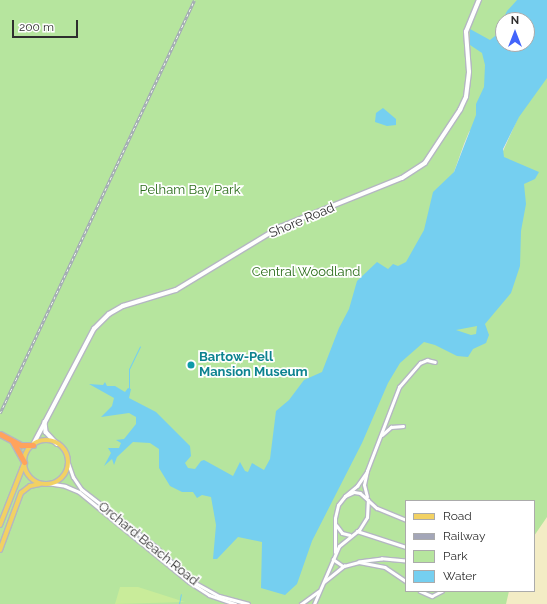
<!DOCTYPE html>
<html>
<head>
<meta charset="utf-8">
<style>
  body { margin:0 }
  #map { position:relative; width:547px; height:604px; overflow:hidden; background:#efe9e1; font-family:Raleway,sans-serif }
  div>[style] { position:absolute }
  .green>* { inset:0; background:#b6e59e }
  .sand>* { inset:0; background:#f3ecc5 }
  .pitch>* { inset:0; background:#c9ec9a }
  .water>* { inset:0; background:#75cff0 }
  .stream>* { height:1px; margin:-0.5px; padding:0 0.5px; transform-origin:0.5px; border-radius:0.5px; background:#75cff0 }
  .roads { filter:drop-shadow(1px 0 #b4b7c1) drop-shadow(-1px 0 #b4b7c1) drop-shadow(0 1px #b4b7c1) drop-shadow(0 -1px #b4b7c1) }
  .minor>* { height:2.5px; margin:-1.25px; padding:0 1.25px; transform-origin:1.25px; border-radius:1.25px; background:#fff }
  .tertiary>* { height:3px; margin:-1.5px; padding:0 1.5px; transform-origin:1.5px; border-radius:1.5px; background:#fff }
  .secondary>* { height:3.5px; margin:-1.75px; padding:0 1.75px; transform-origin:1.75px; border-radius:1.75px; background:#fff }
  .primary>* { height:4px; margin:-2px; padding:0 2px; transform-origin:2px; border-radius:2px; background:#f2d163 }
  .primary>.ring { margin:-2px; padding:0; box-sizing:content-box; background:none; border:4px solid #f2d163; border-radius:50% }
  .motorway>* { height:5px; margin:-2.5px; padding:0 2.5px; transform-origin:2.5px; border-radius:2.5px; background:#ffa35c }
  .rail>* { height:2.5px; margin-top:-1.25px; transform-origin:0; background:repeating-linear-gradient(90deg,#fff 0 3px,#a3a6b8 0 6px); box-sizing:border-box; border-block:1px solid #a3a6b8 }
  .dots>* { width:11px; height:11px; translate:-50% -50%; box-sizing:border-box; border:2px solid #fff; border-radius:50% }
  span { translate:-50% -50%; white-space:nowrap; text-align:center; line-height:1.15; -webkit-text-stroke:3.5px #fff; paint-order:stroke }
  .park-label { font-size:13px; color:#2c6e1b }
  .street-label { font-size:13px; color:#2e2e2e }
  .culture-label { font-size:13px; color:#0d838f; font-weight:700 }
  .left { translate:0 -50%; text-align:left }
  .legend { position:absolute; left:405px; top:500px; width:130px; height:92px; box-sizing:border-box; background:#fff; border:1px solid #ababab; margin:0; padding:5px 7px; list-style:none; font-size:12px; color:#2e2e2e }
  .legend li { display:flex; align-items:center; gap:8px; height:20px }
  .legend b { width:20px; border:1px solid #ababab }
  .north { position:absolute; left:495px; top:12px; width:40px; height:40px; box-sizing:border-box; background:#fff; border:1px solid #ababab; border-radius:50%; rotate:0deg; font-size:11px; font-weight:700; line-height:16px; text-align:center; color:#2e2e2e }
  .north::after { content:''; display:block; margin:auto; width:14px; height:18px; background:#4264fb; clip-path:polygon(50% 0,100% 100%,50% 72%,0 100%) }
  .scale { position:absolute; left:12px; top:20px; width:66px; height:18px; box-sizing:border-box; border:2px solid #2e2e2e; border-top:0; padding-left:5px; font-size:12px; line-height:14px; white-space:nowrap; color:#2e2e2e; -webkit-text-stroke:3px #fff; paint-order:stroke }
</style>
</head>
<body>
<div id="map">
  <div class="green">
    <i style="clip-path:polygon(evenodd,0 0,522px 0,503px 20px,492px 57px,482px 117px,469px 132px,464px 144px,359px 439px,495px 169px,529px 93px,547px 73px,547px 604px,0 604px,0 0,406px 501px,534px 501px,534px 591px,406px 591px,406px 501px)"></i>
  </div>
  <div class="sand">
    <i style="clip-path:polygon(547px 517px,547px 604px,506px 604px,509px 591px,534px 591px,534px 536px)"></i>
  </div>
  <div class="pitch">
    <i style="clip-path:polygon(120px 587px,138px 587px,185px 602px,115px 604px)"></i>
  </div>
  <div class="water">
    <i style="clip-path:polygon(evenodd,517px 0,547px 0,547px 78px,519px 117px,503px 149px,504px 157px,539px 172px,535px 179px,524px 184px,526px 204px,521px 231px,520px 266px,511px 293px,485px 324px,489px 335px,486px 343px,473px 349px,468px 357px,457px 356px,435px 345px,424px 342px,400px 363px,388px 383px,362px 443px,312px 541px,297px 584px,285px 595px,261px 588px,262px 542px,238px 537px,217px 559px,213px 559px,216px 525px,211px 497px,202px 495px,197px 498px,193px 492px,182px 492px,170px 486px,159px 468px,159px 449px,150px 443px,133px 442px,117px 457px,114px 465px,112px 459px,104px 466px,111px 453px,108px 448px,119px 448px,121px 443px,116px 440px,124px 439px,136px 424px,136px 417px,129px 413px,101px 417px,112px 406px,114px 398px,89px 384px,103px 385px,105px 382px,107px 386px,115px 386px,125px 392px,128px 388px,131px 389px,129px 398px,156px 412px,190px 446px,191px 456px,185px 463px,188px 468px,195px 469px,201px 461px,204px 460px,233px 476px,240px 462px,245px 471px,248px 472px,252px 463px,264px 470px,270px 459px,276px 411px,289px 400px,304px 380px,322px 372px,339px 328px,349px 309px,357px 281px,377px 262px,388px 269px,393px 264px,398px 266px,406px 262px,424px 230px,433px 192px,454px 172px,476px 115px,476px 104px,484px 87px,485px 65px,482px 53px,470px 45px,470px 29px,490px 40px,495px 36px,507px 11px,517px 0,503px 20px,527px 20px,527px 44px,503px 44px,503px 20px,517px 0,477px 326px,476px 334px,471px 335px,456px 330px,477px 326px)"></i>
    <i style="clip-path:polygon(383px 108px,396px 119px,396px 125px,387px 126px,375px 122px,376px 113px)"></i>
  </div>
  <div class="stream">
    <i style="left:129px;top:388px;width:19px;rotate:-90deg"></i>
    <i style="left:129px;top:369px;width:25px;rotate:-64deg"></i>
    <i style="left:179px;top:604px;width:10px;rotate:-79deg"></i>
  </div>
  <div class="roads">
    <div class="minor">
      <i style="left:382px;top:435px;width:12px;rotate:-42deg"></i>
      <i style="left:391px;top:427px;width:12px;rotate:-5deg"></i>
      <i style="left:345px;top:496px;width:16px;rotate:-40deg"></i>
      <i style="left:357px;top:486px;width:16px;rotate:-55deg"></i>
      <i style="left:367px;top:497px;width:12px;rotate:-104deg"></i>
      <i style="left:364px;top:485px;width:14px;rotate:-78deg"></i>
      <i style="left:367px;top:471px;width:90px;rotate:-69.1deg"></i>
      <i style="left:399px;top:387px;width:32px;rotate:-49deg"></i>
      <i style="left:420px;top:363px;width:8px;rotate:-23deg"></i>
      <i style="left:427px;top:360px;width:8px;rotate:14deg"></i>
      <i style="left:368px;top:500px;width:12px;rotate:42deg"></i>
      <i style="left:377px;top:508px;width:31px;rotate:22deg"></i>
      <i style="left:357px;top:531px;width:52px;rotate:18.1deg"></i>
      <i style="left:333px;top:559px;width:12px;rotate:35deg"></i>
      <i style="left:406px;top:561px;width:24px;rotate:-175deg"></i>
      <i style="left:382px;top:559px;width:23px;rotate:173deg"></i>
      <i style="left:359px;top:562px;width:26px;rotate:11deg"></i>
      <i style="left:385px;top:567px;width:25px;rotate:34deg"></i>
      <i style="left:324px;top:582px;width:26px;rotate:-39deg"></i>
      <i style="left:344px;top:566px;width:16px;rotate:-15deg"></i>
      <i style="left:420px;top:591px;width:13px;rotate:23deg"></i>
      <i style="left:432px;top:596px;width:11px;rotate:-27deg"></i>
    </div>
    <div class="tertiary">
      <i style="left:67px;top:460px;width:18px;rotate:71deg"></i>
      <i style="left:73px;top:477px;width:14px;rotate:56deg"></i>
      <i style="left:81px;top:489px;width:95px;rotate:37.7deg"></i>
      <i style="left:156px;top:547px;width:47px;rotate:44.1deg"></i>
      <i style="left:190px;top:580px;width:33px;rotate:29deg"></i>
      <i style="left:219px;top:596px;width:30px;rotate:15deg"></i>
      <i style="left:47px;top:483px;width:18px;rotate:9deg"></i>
      <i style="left:65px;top:486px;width:15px;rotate:23deg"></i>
      <i style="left:79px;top:492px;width:142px;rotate:39.3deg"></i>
      <i style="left:189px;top:582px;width:24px;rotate:33deg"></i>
      <i style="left:209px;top:595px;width:28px;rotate:19deg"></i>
      <i style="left:336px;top:525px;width:10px;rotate:53deg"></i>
      <i style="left:342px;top:533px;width:8px;rotate:14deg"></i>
      <i style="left:301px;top:604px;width:22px;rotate:-36deg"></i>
      <i style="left:314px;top:604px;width:63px;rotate:-66.7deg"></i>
      <i style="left:339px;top:546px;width:26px;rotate:-39deg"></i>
      <i style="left:359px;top:530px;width:15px;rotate:-58deg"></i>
      <i style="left:367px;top:517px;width:17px;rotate:-87deg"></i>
      <i style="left:368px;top:500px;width:11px;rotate:-139deg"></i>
      <i style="left:360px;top:493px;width:6px;rotate:-171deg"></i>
      <i style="left:354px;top:492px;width:10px;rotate:156deg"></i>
      <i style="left:345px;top:496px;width:11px;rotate:128deg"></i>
      <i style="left:338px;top:505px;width:13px;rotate:103deg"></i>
      <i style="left:335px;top:518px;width:34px;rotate:90deg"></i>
    </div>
    <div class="secondary">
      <i style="left:45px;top:422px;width:10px;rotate:84deg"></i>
      <i style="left:46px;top:432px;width:16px;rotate:47deg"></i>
      <i style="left:33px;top:445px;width:131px;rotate:-62.3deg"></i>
      <i style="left:94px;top:329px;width:21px;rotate:-45deg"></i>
      <i style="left:109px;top:314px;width:16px;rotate:-30deg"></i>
      <i style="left:123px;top:306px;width:55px;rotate:-16.8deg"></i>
      <i style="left:176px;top:290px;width:122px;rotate:-31.2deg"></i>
      <i style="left:280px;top:227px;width:131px;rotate:-21.9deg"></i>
      <i style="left:402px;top:178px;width:27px;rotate:-33deg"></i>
      <i style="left:425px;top:163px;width:64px;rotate:-56.6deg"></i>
      <i style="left:460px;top:110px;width:14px;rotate:-65deg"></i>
      <i style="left:466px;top:97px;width:25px;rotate:-83deg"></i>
      <i style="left:469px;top:72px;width:40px;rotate:-94.3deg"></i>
      <i style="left:466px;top:32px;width:35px;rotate:-68deg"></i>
    </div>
    <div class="primary">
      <i class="ring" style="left:24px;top:440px;width:40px;height:40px"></i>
      <i style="left:0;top:525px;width:66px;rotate:-68.5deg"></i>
      <i style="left:0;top:550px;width:61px;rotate:-69.8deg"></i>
      <i style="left:21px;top:493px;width:11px;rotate:-38deg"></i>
      <i style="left:30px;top:486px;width:10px;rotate:-11deg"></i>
    </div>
    <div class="motorway">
      <i style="left:0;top:434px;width:24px;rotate:28deg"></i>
      <i style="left:21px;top:445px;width:12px"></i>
      <i style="left:13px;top:442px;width:23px;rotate:61deg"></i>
    </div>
  </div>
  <div class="rail">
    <i style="left:0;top:413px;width:456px;rotate:-64.8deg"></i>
  </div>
  <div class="dots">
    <i style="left:191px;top:365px;background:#0f9aa8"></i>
  </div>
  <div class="park-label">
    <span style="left:190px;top:190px">Pelham Bay Park</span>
    <span style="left:306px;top:272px">Central Woodland</span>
  </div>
  <div class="street-label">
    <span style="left:302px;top:221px;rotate:-23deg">Shore Road</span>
    <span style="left:148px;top:544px;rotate:39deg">Orchard Beach Road</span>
  </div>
  <div class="culture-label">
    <span class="left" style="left:199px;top:365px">Bartow-Pell<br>Mansion Museum</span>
  </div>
  <ul class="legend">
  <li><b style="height:5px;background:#f2d163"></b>Road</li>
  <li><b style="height:5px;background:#a3a6b8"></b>Railway</li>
  <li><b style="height:11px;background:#b6e59e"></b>Park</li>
  <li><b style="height:11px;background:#75cff0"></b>Water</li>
  </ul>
  <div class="north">N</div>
  <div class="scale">200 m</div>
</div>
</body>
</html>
